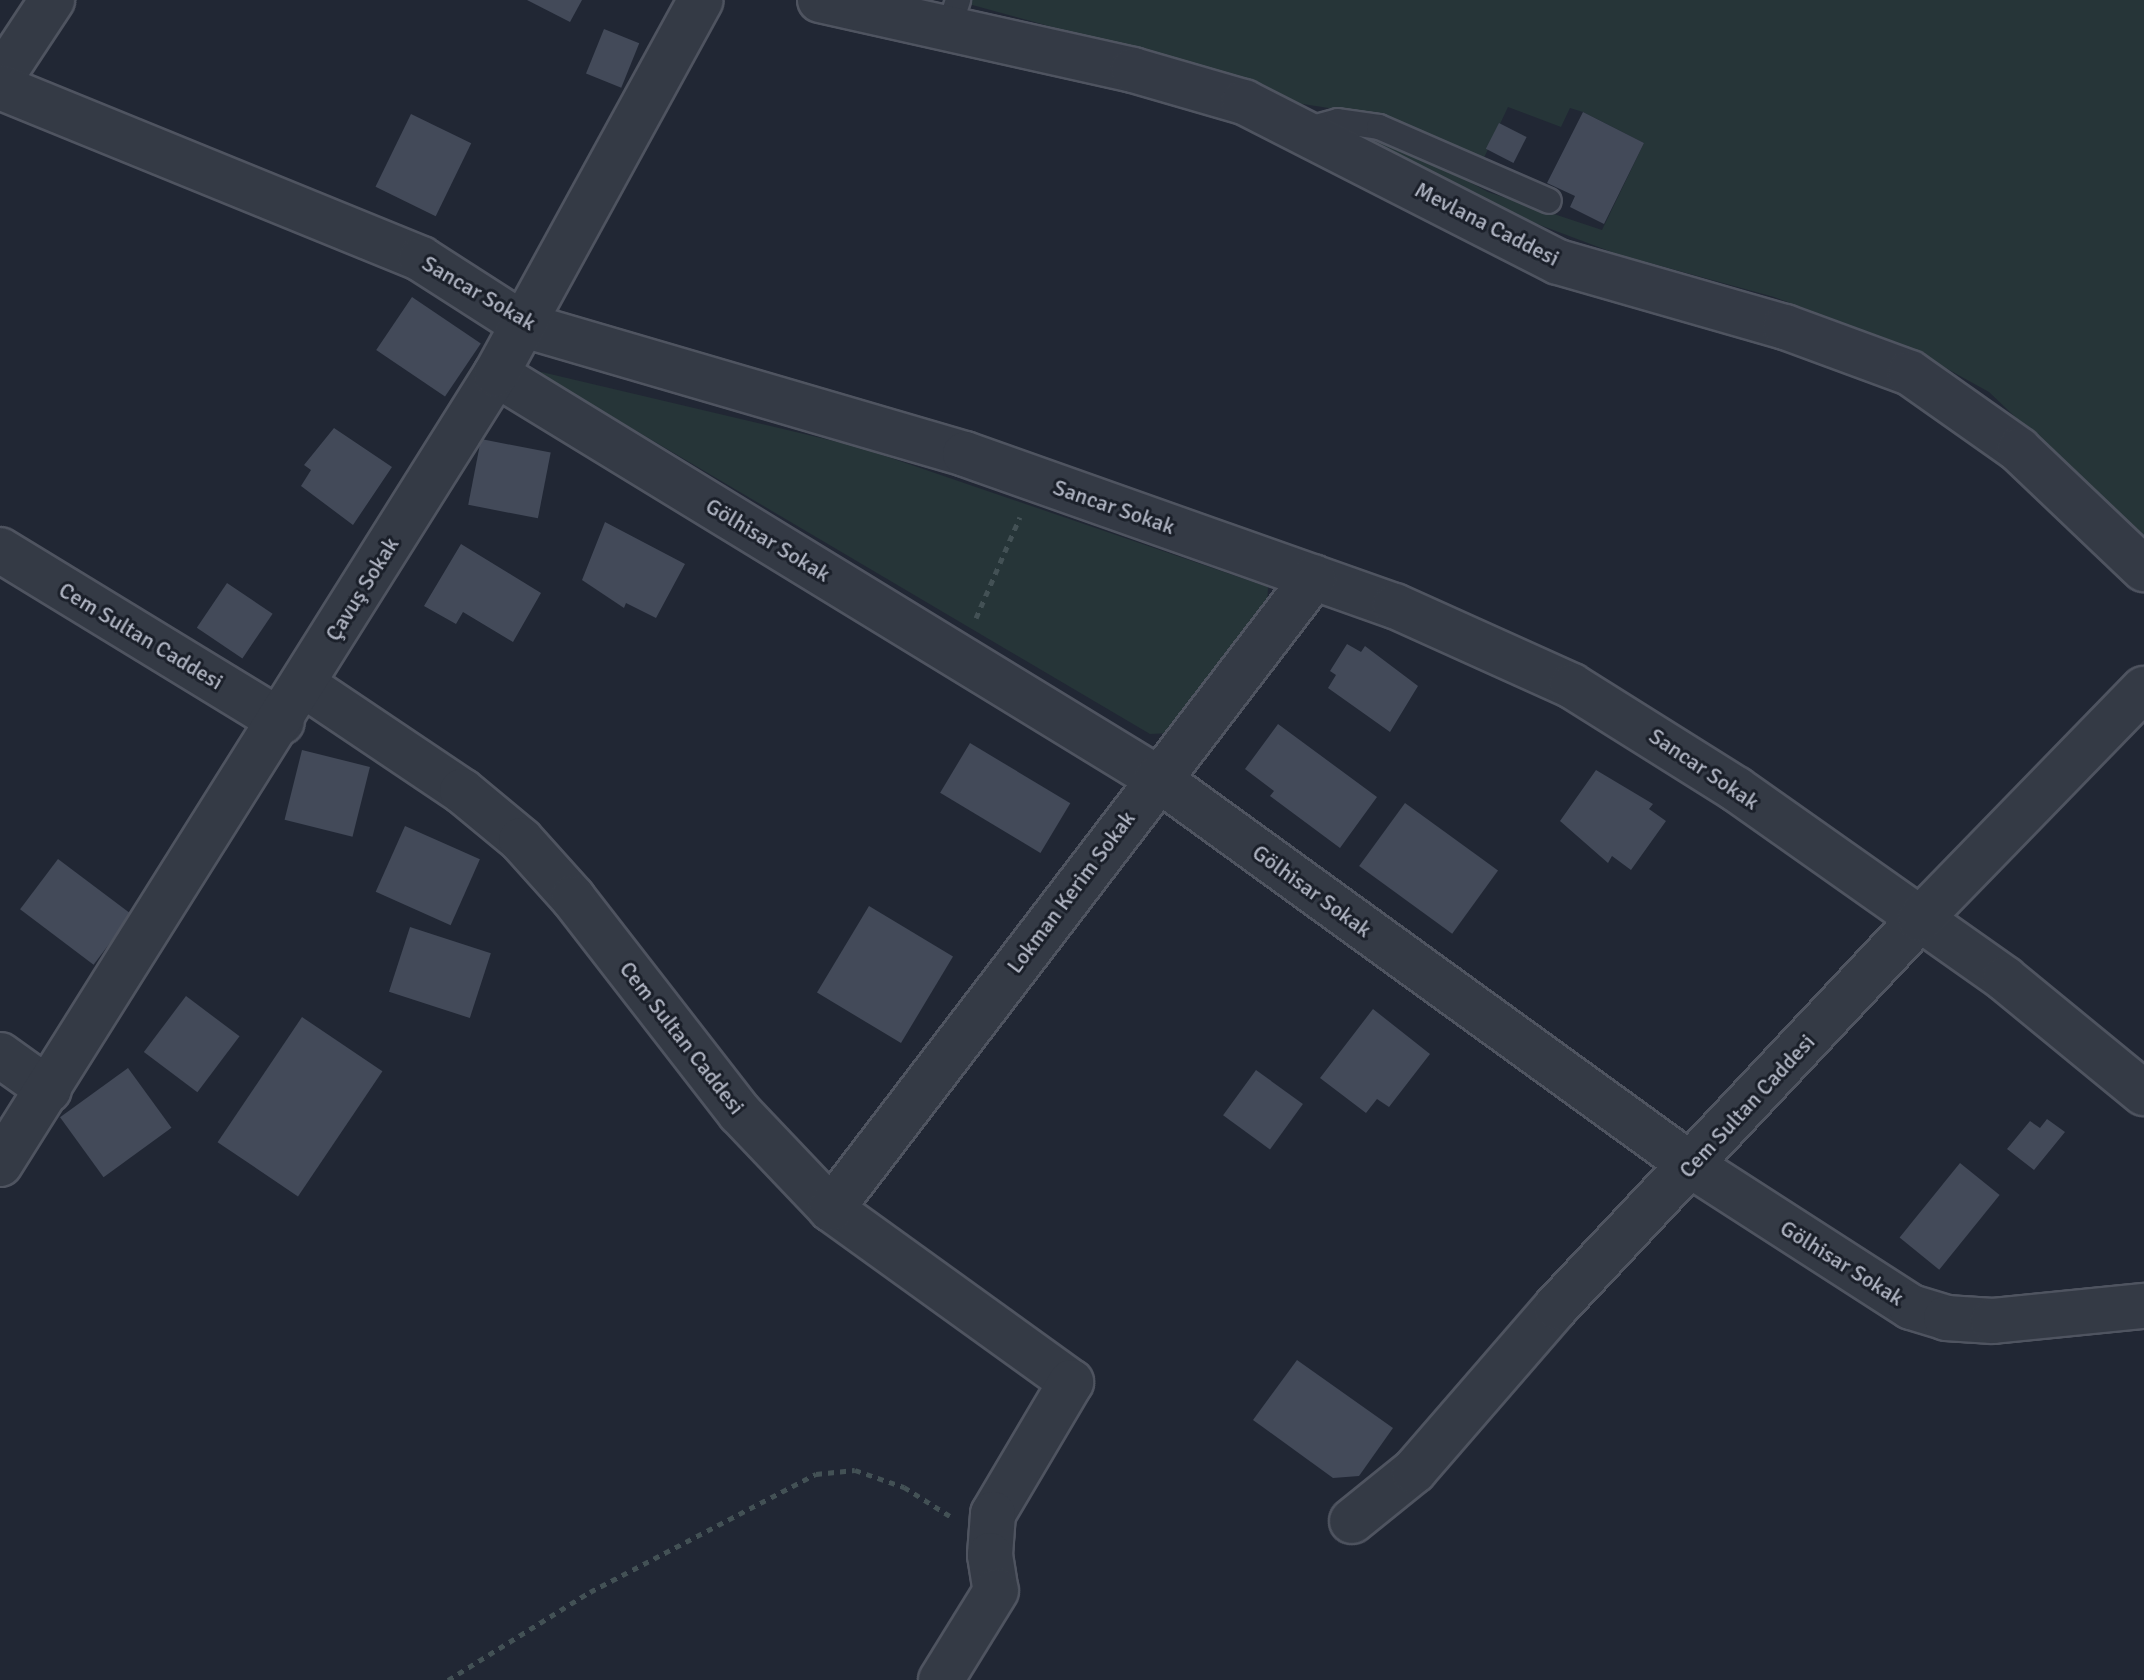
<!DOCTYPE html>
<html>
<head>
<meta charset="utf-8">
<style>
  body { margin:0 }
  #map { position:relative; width:2144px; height:1680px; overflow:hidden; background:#212734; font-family:Signika,sans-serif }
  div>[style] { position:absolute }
  .green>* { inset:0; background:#263538 }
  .building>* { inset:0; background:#434a59; transform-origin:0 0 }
  .path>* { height:5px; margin-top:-2.5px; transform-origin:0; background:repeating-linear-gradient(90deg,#435155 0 6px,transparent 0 12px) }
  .roads { filter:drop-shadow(2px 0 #4f5460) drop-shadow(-2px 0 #4f5460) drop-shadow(0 2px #4f5460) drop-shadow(0 -2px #4f5460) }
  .service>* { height:24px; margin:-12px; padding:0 12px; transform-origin:12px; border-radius:12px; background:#343a45 }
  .minor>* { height:44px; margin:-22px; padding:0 22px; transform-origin:22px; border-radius:22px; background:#343a45 }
  .tertiary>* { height:44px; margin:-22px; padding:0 22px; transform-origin:22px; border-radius:22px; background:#343a45 }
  span { translate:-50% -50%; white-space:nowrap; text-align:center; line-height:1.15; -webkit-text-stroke:6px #1a1f29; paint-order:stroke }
  .street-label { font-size:22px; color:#afb4c2 }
</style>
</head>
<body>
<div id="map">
  <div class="green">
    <i style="clip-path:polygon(954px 0,2144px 0,2144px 540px,1989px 392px,1904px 345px,1774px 297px,1617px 254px,1484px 204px,1374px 141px,1383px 135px,1488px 192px,1602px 230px,1644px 143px,1583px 112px,1570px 108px,1561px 127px,1508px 107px,1482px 162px,1367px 114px,1290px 102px,1231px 76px)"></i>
    <i style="clip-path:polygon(533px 370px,859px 447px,1268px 587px,1267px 607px,1172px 733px,1150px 734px)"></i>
  </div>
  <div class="building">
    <i style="clip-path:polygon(527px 0,582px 0,570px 22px)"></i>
    <i style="left:604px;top:29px;width:38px;height:48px;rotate:22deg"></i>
    <i style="clip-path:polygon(1583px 112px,1644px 143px,1604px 224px,1570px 207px,1575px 196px,1547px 183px)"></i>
    <i style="left:411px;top:114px;width:67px;height:81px;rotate:26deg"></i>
    <i style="left:1499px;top:123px;width:31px;height:29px;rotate:27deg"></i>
    <i style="left:412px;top:297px;width:83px;height:64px;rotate:34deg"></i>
    <i style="clip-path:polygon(334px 428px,392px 467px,353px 525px,301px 486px,311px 470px,304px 465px)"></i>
    <i style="left:481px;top:439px;width:71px;height:67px;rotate:11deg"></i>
    <i style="clip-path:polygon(605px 522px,685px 564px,656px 618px,626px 603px,624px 608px,582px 580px)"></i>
    <i style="clip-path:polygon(461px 544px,541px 593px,513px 642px,463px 612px,456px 624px,424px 606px)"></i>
    <i style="left:227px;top:583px;width:55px;height:54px;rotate:34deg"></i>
    <i style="clip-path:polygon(1347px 644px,1361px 652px,1365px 646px,1418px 686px,1390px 732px,1328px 688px,1336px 675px,1330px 671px)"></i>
    <i style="clip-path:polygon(1278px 724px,1377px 797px,1340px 848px,1270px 796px,1274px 791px,1245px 769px)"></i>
    <i style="left:970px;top:743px;width:117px;height:58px;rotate:31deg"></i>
    <i style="left:302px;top:750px;width:70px;height:72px;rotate:14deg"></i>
    <i style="clip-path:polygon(1596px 770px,1653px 804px,1649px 809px,1666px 821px,1631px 870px,1612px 856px,1608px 863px,1560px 821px)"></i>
    <i style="left:1405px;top:803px;width:115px;height:78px;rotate:36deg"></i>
    <i style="left:405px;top:826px;width:82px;height:72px;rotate:24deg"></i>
    <i style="left:58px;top:859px;width:92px;height:63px;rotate:37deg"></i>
    <i style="left:869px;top:906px;width:98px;height:101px;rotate:31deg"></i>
    <i style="left:410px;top:927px;width:85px;height:68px;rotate:18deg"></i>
    <i style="left:186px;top:996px;width:67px;height:70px;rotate:37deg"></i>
    <i style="clip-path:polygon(1373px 1009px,1430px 1054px,1389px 1107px,1377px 1099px,1366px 1113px,1320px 1078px)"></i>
    <i style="left:302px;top:1017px;width:97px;height:151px;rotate:34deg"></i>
    <i style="left:128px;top:1068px;width:74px;height:84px;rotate:54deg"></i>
    <i style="left:1256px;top:1070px;width:58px;height:56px;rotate:36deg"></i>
    <i style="clip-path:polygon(2047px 1119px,2065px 1132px,2034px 1170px,2007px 1149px,2030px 1121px,2040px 1128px)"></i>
    <i style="left:1960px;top:1163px;width:51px;height:96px;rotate:39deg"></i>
    <i style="clip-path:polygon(1297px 1360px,1393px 1428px,1359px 1476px,1333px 1478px,1253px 1420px)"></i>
  </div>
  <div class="path">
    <i style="left:976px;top:618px;width:110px;rotate:-66.5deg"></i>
    <i style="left:448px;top:1680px;width:167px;rotate:-31.8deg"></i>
    <i style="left:590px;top:1592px;width:255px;rotate:-27.6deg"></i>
    <i style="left:816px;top:1474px;width:39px;rotate:-6deg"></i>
    <i style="left:855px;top:1470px;width:52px;rotate:19.1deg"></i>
    <i style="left:904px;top:1487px;width:54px;rotate:32.2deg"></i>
  </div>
  <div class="roads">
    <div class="service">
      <i style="left:948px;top:31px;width:33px;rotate:-72deg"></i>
      <i style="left:1305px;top:130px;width:34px;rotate:-15deg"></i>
      <i style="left:1338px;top:121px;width:41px;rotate:8.3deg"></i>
      <i style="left:1379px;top:127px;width:185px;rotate:23.5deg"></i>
    </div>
    <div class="minor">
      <i style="left:0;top:79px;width:95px;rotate:-56.6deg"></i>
      <i style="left:0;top:87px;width:455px;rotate:22.2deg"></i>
      <i style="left:421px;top:259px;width:122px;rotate:32.7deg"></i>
      <i style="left:524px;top:325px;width:459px;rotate:16.3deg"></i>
      <i style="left:965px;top:454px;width:456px;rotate:19.5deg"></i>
      <i style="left:1395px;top:606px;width:194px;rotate:24.3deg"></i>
      <i style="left:1572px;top:686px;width:194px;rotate:32.1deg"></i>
      <i style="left:1736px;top:789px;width:329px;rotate:35.2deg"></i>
      <i style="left:2005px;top:979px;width:180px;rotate:39.4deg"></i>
      <i style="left:496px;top:374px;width:775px;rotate:31.43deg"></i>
      <i style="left:1157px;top:778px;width:661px;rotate:35.95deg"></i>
      <i style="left:1692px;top:1166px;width:260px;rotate:32.8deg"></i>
      <i style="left:1911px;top:1307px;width:37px;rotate:17deg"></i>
      <i style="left:1946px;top:1318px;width:47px;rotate:3.7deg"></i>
      <i style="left:1993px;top:1321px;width:152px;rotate:-5.7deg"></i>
      <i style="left:0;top:550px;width:330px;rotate:31.4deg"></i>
      <i style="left:304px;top:685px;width:190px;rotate:33.9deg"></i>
      <i style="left:462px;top:791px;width:77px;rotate:39.7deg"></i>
      <i style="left:521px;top:840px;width:78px;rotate:48.1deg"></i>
      <i style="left:573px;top:898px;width:272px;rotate:52.2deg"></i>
      <i style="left:740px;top:1113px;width:132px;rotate:46.5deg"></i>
      <i style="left:831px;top:1209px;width:296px;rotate:35.8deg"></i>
      <i style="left:1071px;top:1382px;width:153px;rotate:120.6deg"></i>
      <i style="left:993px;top:1514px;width:41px;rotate:94.2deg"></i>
      <i style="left:990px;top:1555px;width:36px;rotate:81deg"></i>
      <i style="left:996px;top:1591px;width:105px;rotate:121.7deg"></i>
      <i style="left:0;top:1055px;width:60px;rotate:35.5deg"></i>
      <i style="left:0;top:1164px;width:933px;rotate:-57.88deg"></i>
      <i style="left:496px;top:374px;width:426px;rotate:-61.3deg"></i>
      <i style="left:831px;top:1209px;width:795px;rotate:-52.61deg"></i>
      <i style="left:1352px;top:1521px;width:80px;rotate:-38.9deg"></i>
      <i style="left:1414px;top:1471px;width:217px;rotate:-49.1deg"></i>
      <i style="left:1556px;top:1307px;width:532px;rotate:-46.83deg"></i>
      <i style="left:1920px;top:919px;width:321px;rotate:-45.8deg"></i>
    </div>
    <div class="tertiary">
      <i style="left:820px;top:0;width:321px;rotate:12.6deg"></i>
      <i style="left:1133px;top:70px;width:116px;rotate:16.1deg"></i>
      <i style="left:1244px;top:102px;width:352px;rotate:27deg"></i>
      <i style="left:1558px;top:262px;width:236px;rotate:16deg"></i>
      <i style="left:1785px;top:327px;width:133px;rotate:20.2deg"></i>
      <i style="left:1910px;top:373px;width:133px;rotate:35.2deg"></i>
      <i style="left:2019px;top:450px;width:173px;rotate:43.6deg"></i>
    </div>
  </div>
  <div class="street-label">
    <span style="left:1487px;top:224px;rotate:27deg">Mevlana Caddesi</span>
    <span style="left:479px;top:293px;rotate:30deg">Sancar Sokak</span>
    <span style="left:1114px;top:507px;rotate:19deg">Sancar Sokak</span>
    <span style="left:768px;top:540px;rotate:31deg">Gölhisar Sokak</span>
    <span style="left:362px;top:589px;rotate:-58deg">Çavuş Sokak</span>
    <span style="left:141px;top:636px;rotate:31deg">Cem Sultan Caddesi</span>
    <span style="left:1704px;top:769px;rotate:34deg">Sancar Sokak</span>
    <span style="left:1312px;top:891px;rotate:36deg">Gölhisar Sokak</span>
    <span style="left:1071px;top:892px;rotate:-53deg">Lokman Kerim Sokak</span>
    <span style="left:682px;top:1038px;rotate:52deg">Cem Sultan Caddesi</span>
    <span style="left:1747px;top:1106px;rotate:-47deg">Cem Sultan Caddesi</span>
    <span style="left:1842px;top:1263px;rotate:32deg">Gölhisar Sokak</span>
  </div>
</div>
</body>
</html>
